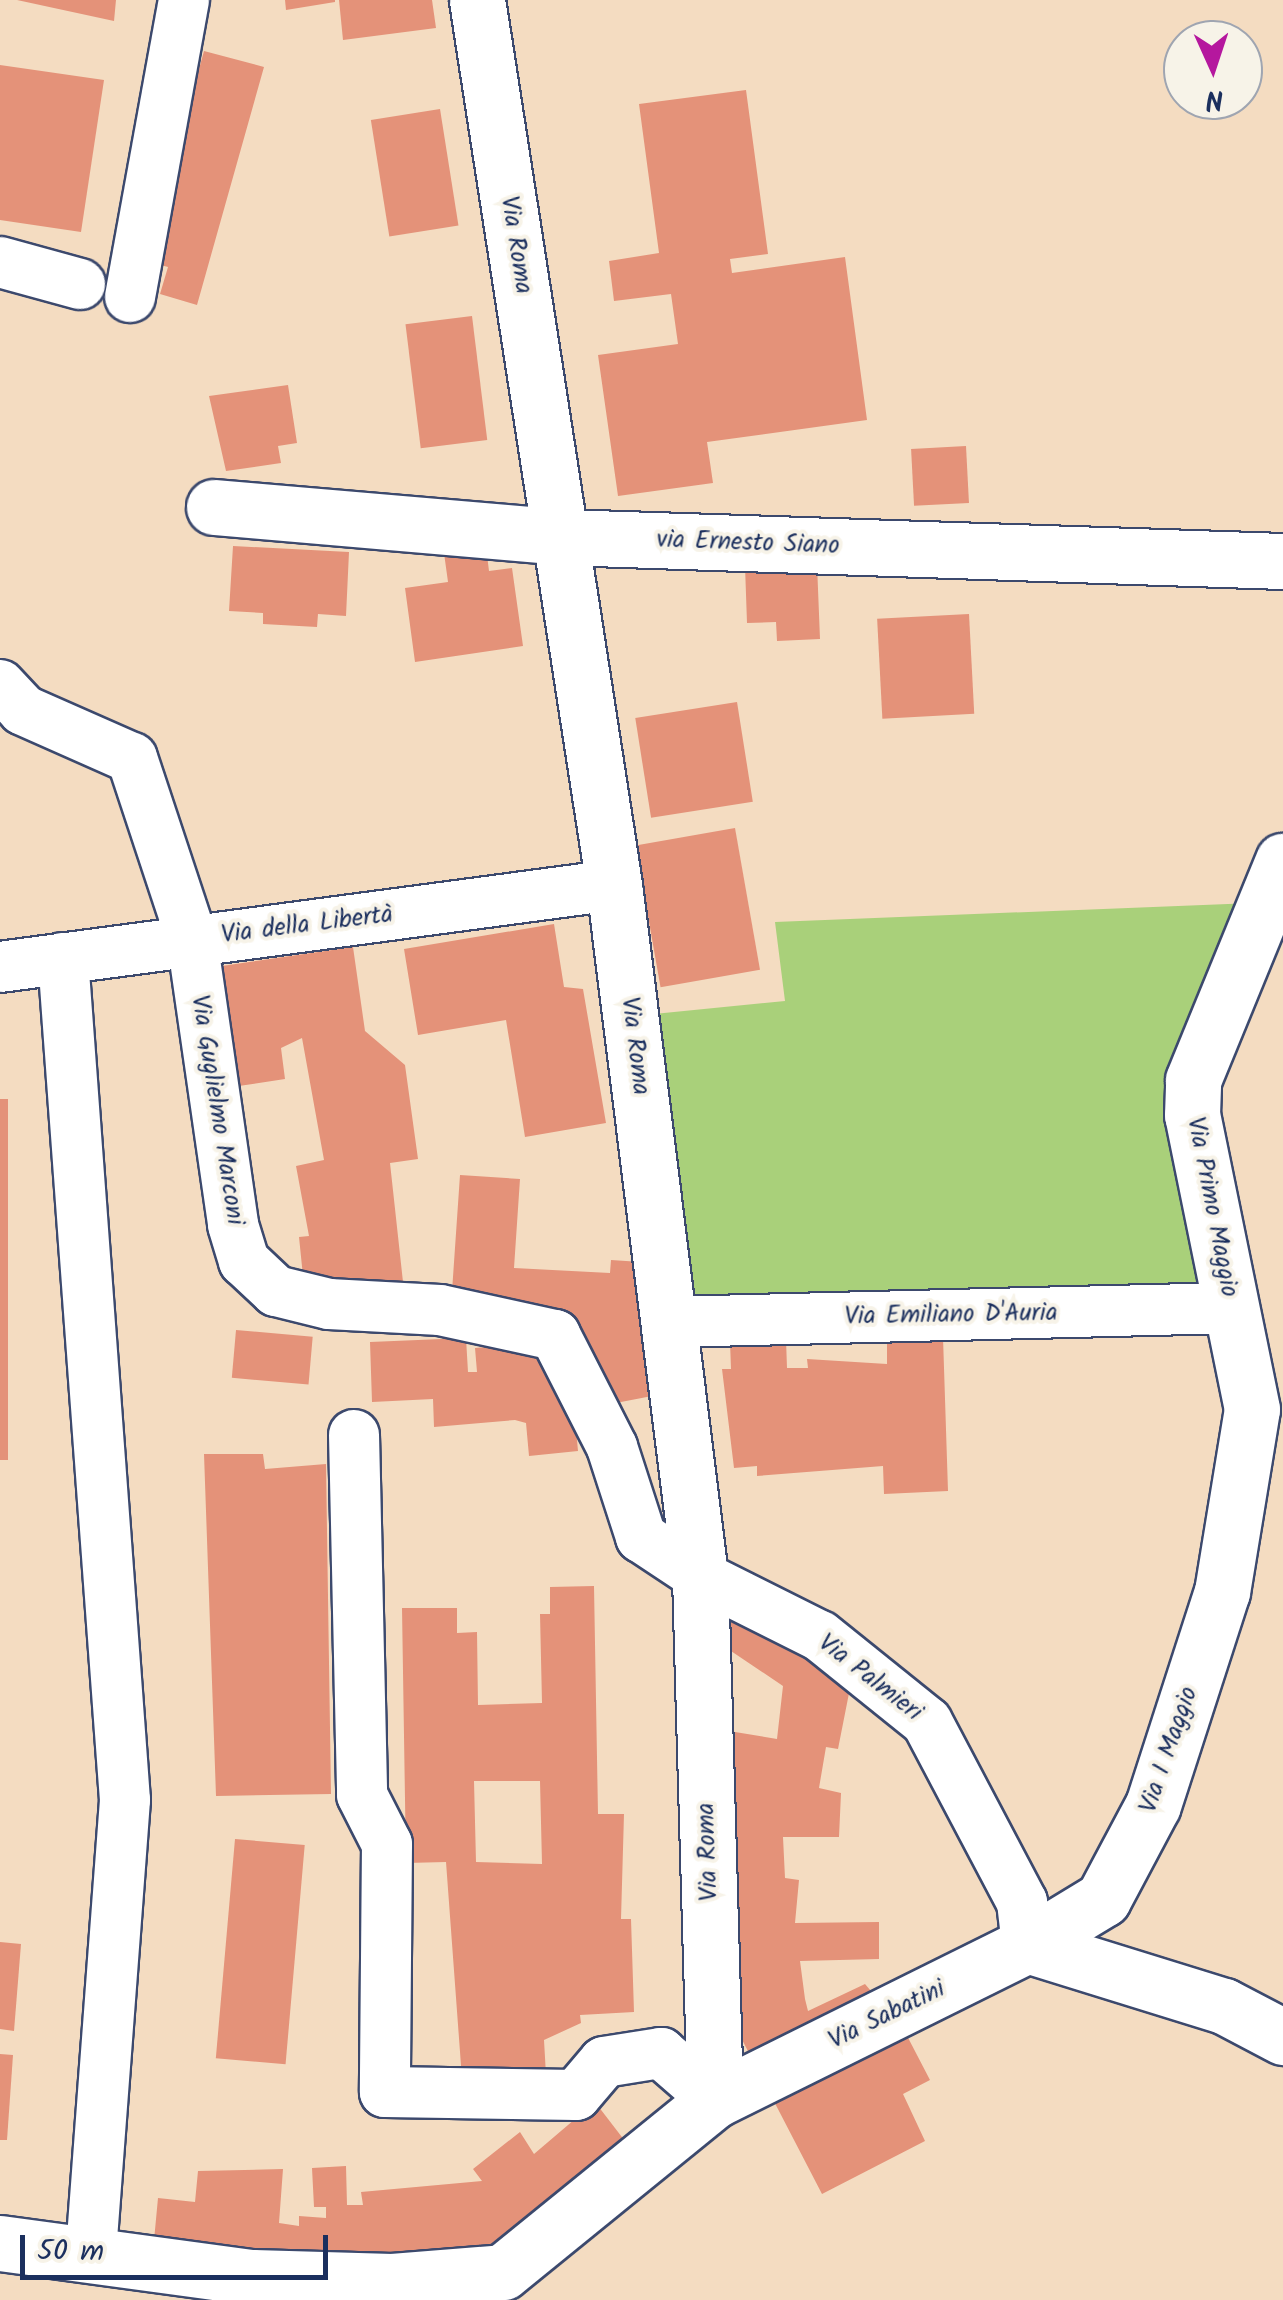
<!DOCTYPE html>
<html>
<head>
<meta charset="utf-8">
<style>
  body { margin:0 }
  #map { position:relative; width:1283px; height:2300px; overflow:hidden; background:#f4dcc1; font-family:Kalam,sans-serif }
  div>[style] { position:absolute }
  .green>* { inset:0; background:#a9d07a }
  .building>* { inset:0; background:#e49279; transform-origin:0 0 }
  .roads { filter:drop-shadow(2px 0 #3c496d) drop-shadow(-2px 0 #3c496d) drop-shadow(0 2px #3c496d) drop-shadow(0 -2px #3c496d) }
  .minor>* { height:50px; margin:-25px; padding:0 25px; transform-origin:25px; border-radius:25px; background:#fff }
  .tertiary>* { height:55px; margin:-27.5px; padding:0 27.5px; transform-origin:27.5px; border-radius:27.5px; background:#fff }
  span { translate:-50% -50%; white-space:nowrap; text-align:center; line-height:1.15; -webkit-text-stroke:8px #f7f3e8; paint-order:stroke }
  .street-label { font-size:25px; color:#1b2f5e }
  .north { position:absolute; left:1163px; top:20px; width:100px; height:100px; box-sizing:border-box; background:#f7f3e8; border:2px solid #9fa5b1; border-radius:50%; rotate:177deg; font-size:28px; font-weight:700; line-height:40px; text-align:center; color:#1b2f5e }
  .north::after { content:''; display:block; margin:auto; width:35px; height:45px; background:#b5179e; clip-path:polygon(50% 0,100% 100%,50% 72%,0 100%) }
  .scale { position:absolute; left:20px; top:2235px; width:308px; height:45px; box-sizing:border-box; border:5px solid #1b2f5e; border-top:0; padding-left:12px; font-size:30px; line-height:35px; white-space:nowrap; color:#1b2f5e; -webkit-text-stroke:8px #f7f3e8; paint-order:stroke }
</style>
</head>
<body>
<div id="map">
  <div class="green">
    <i style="clip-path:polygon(1253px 903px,1184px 1059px,1228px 1318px,686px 1336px,644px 1015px,785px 1001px,775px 922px)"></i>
  </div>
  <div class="building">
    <i style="clip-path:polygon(17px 0,116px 0,114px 21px)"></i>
    <i style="clip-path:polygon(285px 0,335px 0,335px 2px,286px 10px)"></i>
    <i style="clip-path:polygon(339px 0,432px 0,436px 28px,343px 40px)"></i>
    <i style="clip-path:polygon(204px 51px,264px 67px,197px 305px,160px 294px,168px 267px,146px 261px)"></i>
    <i style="clip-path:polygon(0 65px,104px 80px,81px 232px,0 220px)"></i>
    <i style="clip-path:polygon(746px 90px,768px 254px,730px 259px,732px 273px,845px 257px,867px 420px,707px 442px,713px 483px,618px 496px,598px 355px,678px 344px,671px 294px,614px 301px,609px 261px,659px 253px,639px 104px)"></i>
    <i style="left:440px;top:109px;width:118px;height:70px;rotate:81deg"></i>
    <i style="left:472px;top:316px;width:125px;height:67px;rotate:83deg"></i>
    <i style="clip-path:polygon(288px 385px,297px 443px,278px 446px,281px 463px,226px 471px,209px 396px)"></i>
    <i style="left:966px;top:446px;width:57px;height:55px;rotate:87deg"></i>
    <i style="clip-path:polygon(233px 546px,349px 552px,346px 616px,318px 614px,317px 627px,263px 624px,263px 613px,229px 611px)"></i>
    <i style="clip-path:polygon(486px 547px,489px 571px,512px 568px,523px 646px,415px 662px,405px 588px,448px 582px,444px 553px)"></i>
    <i style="clip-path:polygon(817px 564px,820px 639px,777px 641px,776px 622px,747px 623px,745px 566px)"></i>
    <i style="left:969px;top:614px;width:100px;height:92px;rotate:87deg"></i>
    <i style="left:737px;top:702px;width:101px;height:103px;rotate:81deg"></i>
    <i style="left:735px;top:828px;width:144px;height:101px;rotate:80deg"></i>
    <i style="clip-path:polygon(554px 924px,564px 987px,583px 989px,606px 1123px,525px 1137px,506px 1020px,418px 1035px,404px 949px)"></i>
    <i style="clip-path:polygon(353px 947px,365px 1031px,405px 1065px,418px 1159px,390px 1163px,403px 1282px,312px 1292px,304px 1286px,299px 1237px,309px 1236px,296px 1166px,324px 1160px,302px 1038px,281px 1048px,285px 1079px,232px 1087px,222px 966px)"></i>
    <i style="left:0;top:1099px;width:8px;height:361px"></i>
    <i style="clip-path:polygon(460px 1175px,520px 1179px,514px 1268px,610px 1273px,611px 1260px,641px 1262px,652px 1396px,595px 1407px,565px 1313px,451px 1306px)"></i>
    <i style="left:236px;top:1330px;width:77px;height:48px;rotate:5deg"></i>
    <i style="clip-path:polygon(943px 1337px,948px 1491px,884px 1494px,883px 1466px,757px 1476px,757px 1466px,734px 1468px,722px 1369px,731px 1369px,730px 1342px,786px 1339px,787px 1368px,808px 1368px,807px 1359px,887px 1364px,887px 1340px)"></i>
    <i style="clip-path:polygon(466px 1338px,468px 1372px,477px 1372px,475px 1348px,520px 1344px,557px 1364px,573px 1396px,578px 1451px,529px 1456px,526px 1423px,515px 1420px,434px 1427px,433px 1399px,372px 1402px,370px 1342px)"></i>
    <i style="clip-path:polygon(204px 1454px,263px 1454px,265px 1469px,326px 1464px,331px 1794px,216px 1796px)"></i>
    <i style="clip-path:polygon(evenodd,594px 1586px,598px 1814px,624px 1814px,621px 1919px,631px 1919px,634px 2012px,580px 2015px,581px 2023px,544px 2040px,546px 2075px,462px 2079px,446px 1862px,406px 1863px,402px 1608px,457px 1608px,457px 1633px,477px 1632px,478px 1705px,542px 1703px,540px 1614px,550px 1614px,550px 1587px,594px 1586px,474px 1781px,540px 1781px,542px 1864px,476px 1862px,474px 1781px)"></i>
    <i style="clip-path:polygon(728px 1608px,852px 1678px,838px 1749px,826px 1747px,819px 1788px,841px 1793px,839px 1837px,783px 1837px,785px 1878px,799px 1880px,795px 1923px,879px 1922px,879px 1959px,800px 1961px,805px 1999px,808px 2011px,865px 1984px,904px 2030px,930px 2080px,903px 2094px,925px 2141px,822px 2194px,736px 2028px,729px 1731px,777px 1739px,783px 1686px,728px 1649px)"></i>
    <i style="left:235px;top:1839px;width:70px;height:220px;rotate:5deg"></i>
    <i style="clip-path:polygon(0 1942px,21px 1944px,14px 2031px,0 2029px)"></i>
    <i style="clip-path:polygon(0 2054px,13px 2055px,7px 2140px,0 2140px)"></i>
    <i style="clip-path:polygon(595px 2102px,628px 2145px,501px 2247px,391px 2260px,153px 2251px,158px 2198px,195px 2202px,198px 2171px,283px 2169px,279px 2223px,299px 2226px,299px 2216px,326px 2218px,326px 2207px,314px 2207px,312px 2168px,346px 2166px,347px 2205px,363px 2205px,361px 2192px,482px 2181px,473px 2169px,520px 2132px,534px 2154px)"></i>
  </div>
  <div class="roads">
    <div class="minor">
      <i style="left:0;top:262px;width:83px;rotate:15.4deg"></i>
      <i style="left:130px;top:297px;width:302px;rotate:-79.7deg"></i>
      <i style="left:0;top:685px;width:34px;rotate:47deg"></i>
      <i style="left:23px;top:710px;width:119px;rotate:23.8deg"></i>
      <i style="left:132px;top:758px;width:191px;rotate:71.7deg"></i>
      <i style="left:192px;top:939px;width:289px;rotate:81.8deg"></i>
      <i style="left:233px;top:1225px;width:38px;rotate:73deg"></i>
      <i style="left:244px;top:1261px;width:44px;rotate:43.2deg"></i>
      <i style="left:276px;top:1291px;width:55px;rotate:13.8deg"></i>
      <i style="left:329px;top:1304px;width:111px;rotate:3.1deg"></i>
      <i style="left:440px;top:1310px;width:118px;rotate:12.3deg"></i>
      <i style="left:555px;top:1335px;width:126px;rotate:63deg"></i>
      <i style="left:612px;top:1447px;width:95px;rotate:72.1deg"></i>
      <i style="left:641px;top:1537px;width:71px;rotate:33.5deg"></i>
      <i style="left:700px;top:1576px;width:134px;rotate:26.6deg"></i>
      <i style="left:820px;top:1636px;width:137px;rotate:38.8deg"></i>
      <i style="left:927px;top:1722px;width:204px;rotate:62.2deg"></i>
      <i style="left:1022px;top:1902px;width:43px;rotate:83.4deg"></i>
      <i style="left:63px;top:958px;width:844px;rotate:85.79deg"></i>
      <i style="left:125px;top:1800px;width:458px;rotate:94.3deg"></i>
      <i style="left:0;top:967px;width:619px;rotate:-7.61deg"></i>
      <i style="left:670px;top:1322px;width:562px;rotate:-1.43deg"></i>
      <i style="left:354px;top:1435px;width:360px;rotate:88.7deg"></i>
      <i style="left:362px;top:1795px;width:55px;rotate:63deg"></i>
      <i style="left:387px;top:1844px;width:248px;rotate:90.5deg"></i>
      <i style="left:385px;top:2092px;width:191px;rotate:0.9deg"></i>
      <i style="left:576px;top:2095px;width:43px;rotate:-49.7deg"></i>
      <i style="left:604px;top:2062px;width:58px;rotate:-9deg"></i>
      <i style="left:661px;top:2053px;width:72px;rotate:41deg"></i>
    </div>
    <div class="tertiary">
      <i style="left:477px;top:0;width:896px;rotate:81.2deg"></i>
      <i style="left:614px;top:885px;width:696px;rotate:82.91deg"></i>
      <i style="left:700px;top:1576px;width:524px;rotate:88.36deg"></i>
      <i style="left:214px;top:507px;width:350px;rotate:4.9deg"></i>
      <i style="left:563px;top:537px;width:720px;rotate:1.91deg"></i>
      <i style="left:1027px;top:1945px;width:206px;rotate:17.2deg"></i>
      <i style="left:1224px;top:2006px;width:67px;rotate:27.7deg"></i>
      <i style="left:0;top:2243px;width:255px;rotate:7.7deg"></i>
      <i style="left:253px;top:2277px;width:139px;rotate:1.6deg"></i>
      <i style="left:392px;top:2281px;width:111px;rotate:-4.6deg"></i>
      <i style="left:503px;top:2272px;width:273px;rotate:-39.1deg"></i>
      <i style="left:715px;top:2100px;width:348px;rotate:-26.4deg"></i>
      <i style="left:1027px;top:1945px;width:89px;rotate:-31.2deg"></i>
      <i style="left:1103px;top:1899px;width:106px;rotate:-62deg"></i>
      <i style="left:1153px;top:1805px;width:224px;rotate:-72.1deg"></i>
      <i style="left:1222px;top:1592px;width:185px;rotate:-80.7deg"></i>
      <i style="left:1252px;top:1409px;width:300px;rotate:-101.5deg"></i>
      <i style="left:1192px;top:1115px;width:35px;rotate:-88deg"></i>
      <i style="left:1193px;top:1080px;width:237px;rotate:-67.7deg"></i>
    </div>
  </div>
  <div class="street-label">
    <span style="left:516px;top:245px;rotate:81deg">Via Roma</span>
    <span style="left:748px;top:543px;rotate:2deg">via Ernesto Siano</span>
    <span style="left:307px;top:925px;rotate:-7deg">Via della Libertà</span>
    <span style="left:635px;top:1046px;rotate:83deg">Via Roma</span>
    <span style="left:217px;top:1110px;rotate:81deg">Via Guglielmo Marconi</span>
    <span style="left:1212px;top:1207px;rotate:79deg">Via Primo Maggio</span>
    <span style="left:951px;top:1315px;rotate:-1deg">Via Emiliano D'Auria</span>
    <span style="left:870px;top:1678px;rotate:38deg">Via Palmieri</span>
    <span style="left:1169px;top:1750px;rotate:-71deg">Via I Maggio</span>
    <span style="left:708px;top:1852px;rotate:-92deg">Via Roma</span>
    <span style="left:887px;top:2015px;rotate:-26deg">Via Sabatini</span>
  </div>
  <div class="north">N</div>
  <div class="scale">50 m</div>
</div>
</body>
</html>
